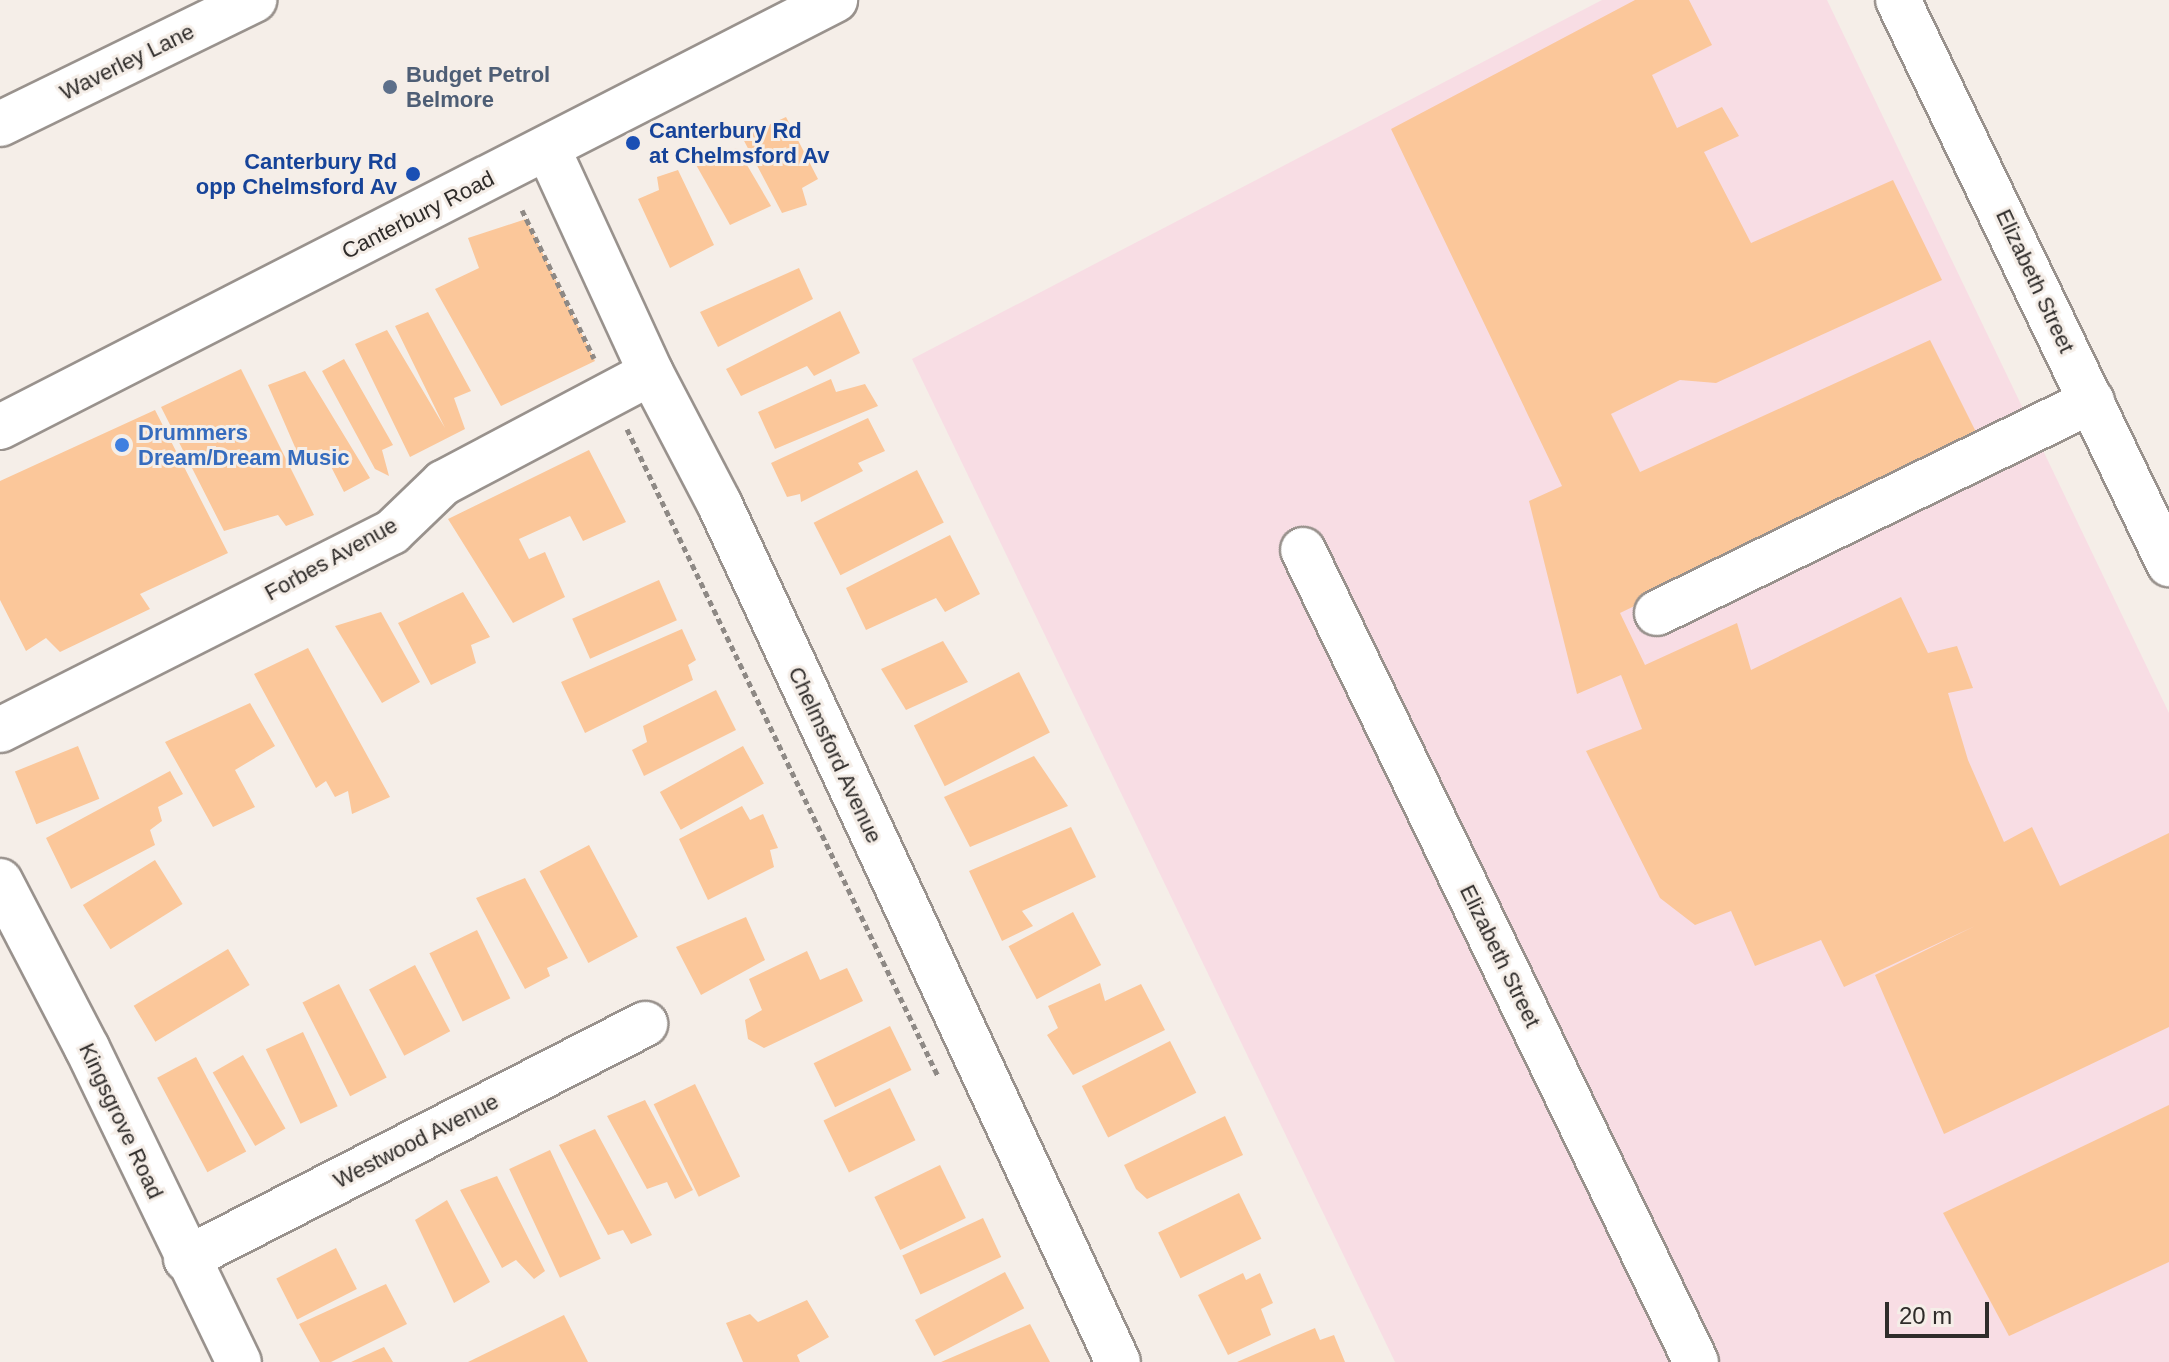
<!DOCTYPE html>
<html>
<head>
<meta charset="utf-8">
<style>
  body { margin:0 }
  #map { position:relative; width:2169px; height:1362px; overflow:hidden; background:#f5eee8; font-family:Arial,sans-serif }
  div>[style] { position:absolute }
  .industrial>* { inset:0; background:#f8dde4 }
  .building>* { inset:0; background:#fbc79a; transform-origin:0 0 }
  .path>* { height:5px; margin-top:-2.5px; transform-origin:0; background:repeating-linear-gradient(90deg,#8e8985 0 6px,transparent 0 10px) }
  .roads { filter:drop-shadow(2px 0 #99928d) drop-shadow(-2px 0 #99928d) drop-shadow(0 2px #99928d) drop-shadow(0 -2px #99928d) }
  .minor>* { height:44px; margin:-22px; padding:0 22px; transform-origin:22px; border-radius:22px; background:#fff }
  .major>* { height:44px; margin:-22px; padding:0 22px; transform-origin:22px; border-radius:22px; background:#fff }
  .highway>* { height:44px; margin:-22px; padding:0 22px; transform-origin:22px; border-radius:22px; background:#fff }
  .dots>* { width:22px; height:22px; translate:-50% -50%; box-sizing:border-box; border:4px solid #f5eee8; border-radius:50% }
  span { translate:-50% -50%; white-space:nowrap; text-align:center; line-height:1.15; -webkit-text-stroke:6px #f5eee8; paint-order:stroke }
  .street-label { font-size:22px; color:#2f2c2a }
  .service-label { font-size:22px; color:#4e5e75; font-weight:700 }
  .left { translate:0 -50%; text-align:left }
  .transit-label { font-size:22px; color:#164399; font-weight:700 }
  .right { translate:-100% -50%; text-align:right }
  .shop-label { font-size:22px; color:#366cbe; font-weight:700 }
  .scale { position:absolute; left:1885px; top:1302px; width:104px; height:36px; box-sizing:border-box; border:4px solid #2f2c2a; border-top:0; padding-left:10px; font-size:24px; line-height:28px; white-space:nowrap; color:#2f2c2a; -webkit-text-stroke:6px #f5eee8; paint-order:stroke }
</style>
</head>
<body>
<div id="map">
  <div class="industrial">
    <i style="clip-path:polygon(1602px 0,1827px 0,2169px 713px,2169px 1362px,1395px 1362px,912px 359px)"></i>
  </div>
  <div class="building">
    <i style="clip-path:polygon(1635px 0,1689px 0,1712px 45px,1652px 75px,1677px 128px,1722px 107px,1739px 136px,1704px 152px,1751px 243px,1893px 180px,1942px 280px,1716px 383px,1680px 380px,1611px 414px,1640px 472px,1930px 340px,1980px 440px,1620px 613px,1645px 665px,1737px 623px,1751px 670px,1901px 597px,1928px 653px,1957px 646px,1973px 688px,1948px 693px,1968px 760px,2004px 842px,2032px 827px,2060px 886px,2169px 833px,2169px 1027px,1944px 1134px,1875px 975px,1975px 926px,1844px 987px,1821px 940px,1755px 966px,1731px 911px,1695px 925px,1660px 898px,1586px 751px,1642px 729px,1621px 675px,1577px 694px,1529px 501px,1562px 486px,1391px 129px)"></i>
    <i style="clip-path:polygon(786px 117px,818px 179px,802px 188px,807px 205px,782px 213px,742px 137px)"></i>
    <i style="clip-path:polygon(737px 148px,771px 206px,730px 225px,695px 163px)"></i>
    <i style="clip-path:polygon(678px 170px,714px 245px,670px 268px,638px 199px,659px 190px,657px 177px)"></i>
    <i style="clip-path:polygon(526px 219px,595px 361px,501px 406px,435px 289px,479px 268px,468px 238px)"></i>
    <i style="clip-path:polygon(799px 268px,813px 299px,718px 347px,700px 312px)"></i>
    <i style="clip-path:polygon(840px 311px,860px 353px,814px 376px,807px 366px,741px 396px,726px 369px)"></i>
    <i style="clip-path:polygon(428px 312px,471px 391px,454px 398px,465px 429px,410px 457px,355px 344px,387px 330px,445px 428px,395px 326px)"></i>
    <i style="clip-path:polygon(344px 359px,393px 445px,382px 450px,389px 476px,375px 469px,322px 371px)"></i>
    <i style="clip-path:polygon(241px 369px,314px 515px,286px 526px,278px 515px,224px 531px,161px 407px)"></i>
    <i style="clip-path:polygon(305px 371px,370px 478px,344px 492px,322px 449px,298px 454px,268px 385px)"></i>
    <i style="clip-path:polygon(831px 379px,836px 392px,865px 384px,878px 406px,775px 449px,758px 412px)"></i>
    <i style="clip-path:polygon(155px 410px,228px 553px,140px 594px,150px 609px,60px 652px,46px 638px,26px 651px,0 600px,0 481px)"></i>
    <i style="clip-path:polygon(868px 418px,885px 451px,858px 463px,863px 471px,801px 502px,800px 494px,787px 497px,771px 463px)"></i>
    <i style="clip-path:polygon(589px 450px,626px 522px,583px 541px,570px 516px,519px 539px,529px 559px,545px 552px,565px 597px,513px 623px,448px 519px)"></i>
    <i style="left:917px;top:470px;width:59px;height:116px;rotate:63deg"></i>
    <i style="clip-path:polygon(950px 535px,980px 594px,945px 612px,936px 598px,866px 630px,846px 588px)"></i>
    <i style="left:659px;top:580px;width:44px;height:95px;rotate:66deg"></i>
    <i style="clip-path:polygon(463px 592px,490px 637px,471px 645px,476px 663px,431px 685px,398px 623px)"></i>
    <i style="clip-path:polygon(381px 612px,420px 682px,382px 703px,335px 626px)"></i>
    <i style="clip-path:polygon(682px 629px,696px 660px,688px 665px,693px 680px,585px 733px,561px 682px)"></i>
    <i style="clip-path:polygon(943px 641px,968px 682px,906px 710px,881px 669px)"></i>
    <i style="clip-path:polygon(308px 648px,390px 797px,352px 814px,348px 791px,335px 797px,326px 781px,316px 788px,254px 674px)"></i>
    <i style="left:1019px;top:672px;width:68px;height:118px;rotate:63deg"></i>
    <i style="clip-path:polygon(716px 690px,736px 730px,644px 776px,632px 750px,647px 742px,643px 726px)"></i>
    <i style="clip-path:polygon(250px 703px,275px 746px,235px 770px,255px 807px,213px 827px,165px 742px)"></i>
    <i style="left:78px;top:746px;width:57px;height:68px;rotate:68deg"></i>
    <i style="left:743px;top:746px;width:43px;height:95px;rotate:61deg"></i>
    <i style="clip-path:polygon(1034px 756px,1068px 806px,970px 847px,944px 797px)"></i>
    <i style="clip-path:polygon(170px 771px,183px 794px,158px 807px,162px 821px,150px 830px,155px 845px,71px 889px,46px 838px)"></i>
    <i style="clip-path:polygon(742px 806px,750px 820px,763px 814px,778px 848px,770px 850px,774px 867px,708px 900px,679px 839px)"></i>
    <i style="clip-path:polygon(1071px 827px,1096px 877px,1022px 911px,1033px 926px,1002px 941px,969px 871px)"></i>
    <i style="left:589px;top:845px;width:104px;height:56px;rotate:62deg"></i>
    <i style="left:155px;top:860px;width:52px;height:85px;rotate:58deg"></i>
    <i style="clip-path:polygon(525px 878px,568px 958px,547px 968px,550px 976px,525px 989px,476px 898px)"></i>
    <i style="left:1073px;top:912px;width:60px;height:73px;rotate:62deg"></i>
    <i style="clip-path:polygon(746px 917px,765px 960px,701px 995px,676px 947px)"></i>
    <i style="left:477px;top:930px;width:76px;height:53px;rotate:64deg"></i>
    <i style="left:228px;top:949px;width:42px;height:110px;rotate:59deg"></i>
    <i style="clip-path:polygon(807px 951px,820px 980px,847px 968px,863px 1001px,764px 1048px,748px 1039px,745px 1020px,762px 1010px,749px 979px)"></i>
    <i style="left:415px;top:965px;width:75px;height:52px;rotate:62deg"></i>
    <i style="clip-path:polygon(1100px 983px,1105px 1001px,1141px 984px,1165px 1030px,1073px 1075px,1047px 1035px,1058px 1028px,1048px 1006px)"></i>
    <i style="left:339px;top:984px;width:105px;height:41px;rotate:63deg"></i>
    <i style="left:890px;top:1026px;width:49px;height:85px;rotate:64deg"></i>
    <i style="left:303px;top:1032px;width:82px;height:41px;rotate:65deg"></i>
    <i style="left:1170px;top:1041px;width:58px;height:99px;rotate:63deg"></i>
    <i style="left:243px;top:1055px;width:85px;height:35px;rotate:60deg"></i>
    <i style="left:196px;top:1057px;width:107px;height:44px;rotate:62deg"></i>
    <i style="left:695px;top:1084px;width:103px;height:46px;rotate:64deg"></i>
    <i style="left:890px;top:1088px;width:58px;height:74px;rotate:64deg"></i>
    <i style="clip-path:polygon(645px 1100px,693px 1190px,675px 1199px,667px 1182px,647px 1189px,607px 1116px)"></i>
    <i style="clip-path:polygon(2169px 1105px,2169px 1262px,2009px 1336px,1943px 1213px)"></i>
    <i style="clip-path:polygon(1225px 1116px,1243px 1155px,1147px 1199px,1136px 1189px,1124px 1165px)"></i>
    <i style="clip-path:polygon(595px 1129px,652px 1235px,631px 1244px,623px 1230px,608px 1235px,559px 1145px)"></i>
    <i style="left:550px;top:1150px;width:120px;height:45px;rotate:65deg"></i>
    <i style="left:940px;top:1165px;width:59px;height:73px;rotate:64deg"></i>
    <i style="clip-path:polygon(497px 1176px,545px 1271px,534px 1279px,516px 1260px,502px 1268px,460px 1190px)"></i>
    <i style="left:1239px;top:1193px;width:51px;height:90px;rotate:64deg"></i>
    <i style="clip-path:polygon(447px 1200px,490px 1282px,454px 1303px,415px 1220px)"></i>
    <i style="left:983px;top:1218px;width:43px;height:89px;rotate:65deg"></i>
    <i style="left:336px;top:1248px;width:46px;height:67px;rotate:63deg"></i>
    <i style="left:1005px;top:1272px;width:41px;height:102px;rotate:62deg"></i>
    <i style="clip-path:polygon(1243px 1273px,1246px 1280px,1260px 1273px,1273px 1303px,1261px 1309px,1271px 1335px,1228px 1355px,1198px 1295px)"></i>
    <i style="clip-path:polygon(386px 1284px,407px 1324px,331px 1362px,320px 1362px,299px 1324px)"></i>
    <i style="clip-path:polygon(807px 1300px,829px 1337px,797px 1355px,800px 1362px,743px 1362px,726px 1323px,750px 1314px,758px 1322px)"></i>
    <i style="clip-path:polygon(564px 1315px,588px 1362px,468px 1362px)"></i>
    <i style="clip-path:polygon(1030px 1324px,1050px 1362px,941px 1362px)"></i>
    <i style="clip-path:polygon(1315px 1328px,1320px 1340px,1334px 1335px,1345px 1362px,1237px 1362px)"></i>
    <i style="clip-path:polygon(384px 1347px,393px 1362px,351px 1362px)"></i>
  </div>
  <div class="path">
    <i style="left:522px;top:210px;width:165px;rotate:64.1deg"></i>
    <i style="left:627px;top:429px;width:718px;rotate:64.33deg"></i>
  </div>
  <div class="roads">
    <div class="minor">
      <i style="left:1898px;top:0;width:626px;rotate:64.34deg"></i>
      <i style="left:0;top:124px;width:283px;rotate:-26deg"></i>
      <i style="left:548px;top:149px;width:247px;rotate:65.3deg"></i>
      <i style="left:651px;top:373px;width:147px;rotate:62.4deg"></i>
      <i style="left:719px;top:503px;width:947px;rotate:65.09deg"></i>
      <i style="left:1303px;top:550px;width:902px;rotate:64.17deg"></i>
      <i style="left:1657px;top:613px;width:484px;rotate:-26deg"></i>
      <i style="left:0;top:730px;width:439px;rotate:-26.8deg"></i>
      <i style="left:392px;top:532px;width:71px;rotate:-43.9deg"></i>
      <i style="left:443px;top:483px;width:235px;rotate:-27.9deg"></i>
      <i style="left:186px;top:1259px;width:516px;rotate:-27.11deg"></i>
    </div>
    <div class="major">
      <i style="left:0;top:881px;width:188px;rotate:62.5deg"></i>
      <i style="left:87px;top:1048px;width:349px;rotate:64.2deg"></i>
    </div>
    <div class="highway">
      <i style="left:0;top:427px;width:938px;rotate:-27.08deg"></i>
    </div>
  </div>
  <div class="dots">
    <i style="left:390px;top:87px;background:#5c6f8a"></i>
    <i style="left:633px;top:143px;background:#1a4fb4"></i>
    <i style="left:413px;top:174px;background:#1a4fb4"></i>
    <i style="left:122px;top:445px;background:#3f7fe0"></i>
  </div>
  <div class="street-label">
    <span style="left:127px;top:62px;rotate:-26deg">Waverley Lane</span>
    <span style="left:418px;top:215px;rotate:-27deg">Canterbury Road</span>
    <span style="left:2035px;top:281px;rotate:65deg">Elizabeth Street</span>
    <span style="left:331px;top:559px;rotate:-29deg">Forbes Avenue</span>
    <span style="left:835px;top:755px;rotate:65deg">Chelmsford Avenue</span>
    <span style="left:1500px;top:956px;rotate:64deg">Elizabeth Street</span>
    <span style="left:121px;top:1121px;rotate:65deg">Kingsgrove Road</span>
    <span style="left:416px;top:1141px;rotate:-27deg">Westwood Avenue</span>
  </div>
  <div class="service-label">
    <span class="left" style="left:406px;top:87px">Budget Petrol<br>Belmore</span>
  </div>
  <div class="transit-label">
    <span class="left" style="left:649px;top:143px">Canterbury Rd<br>at Chelmsford Av</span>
    <span class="right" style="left:397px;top:174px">Canterbury Rd<br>opp Chelmsford Av</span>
  </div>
  <div class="shop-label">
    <span class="left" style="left:138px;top:445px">Drummers<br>Dream/Dream Music</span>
  </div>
  <div class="scale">20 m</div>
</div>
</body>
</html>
